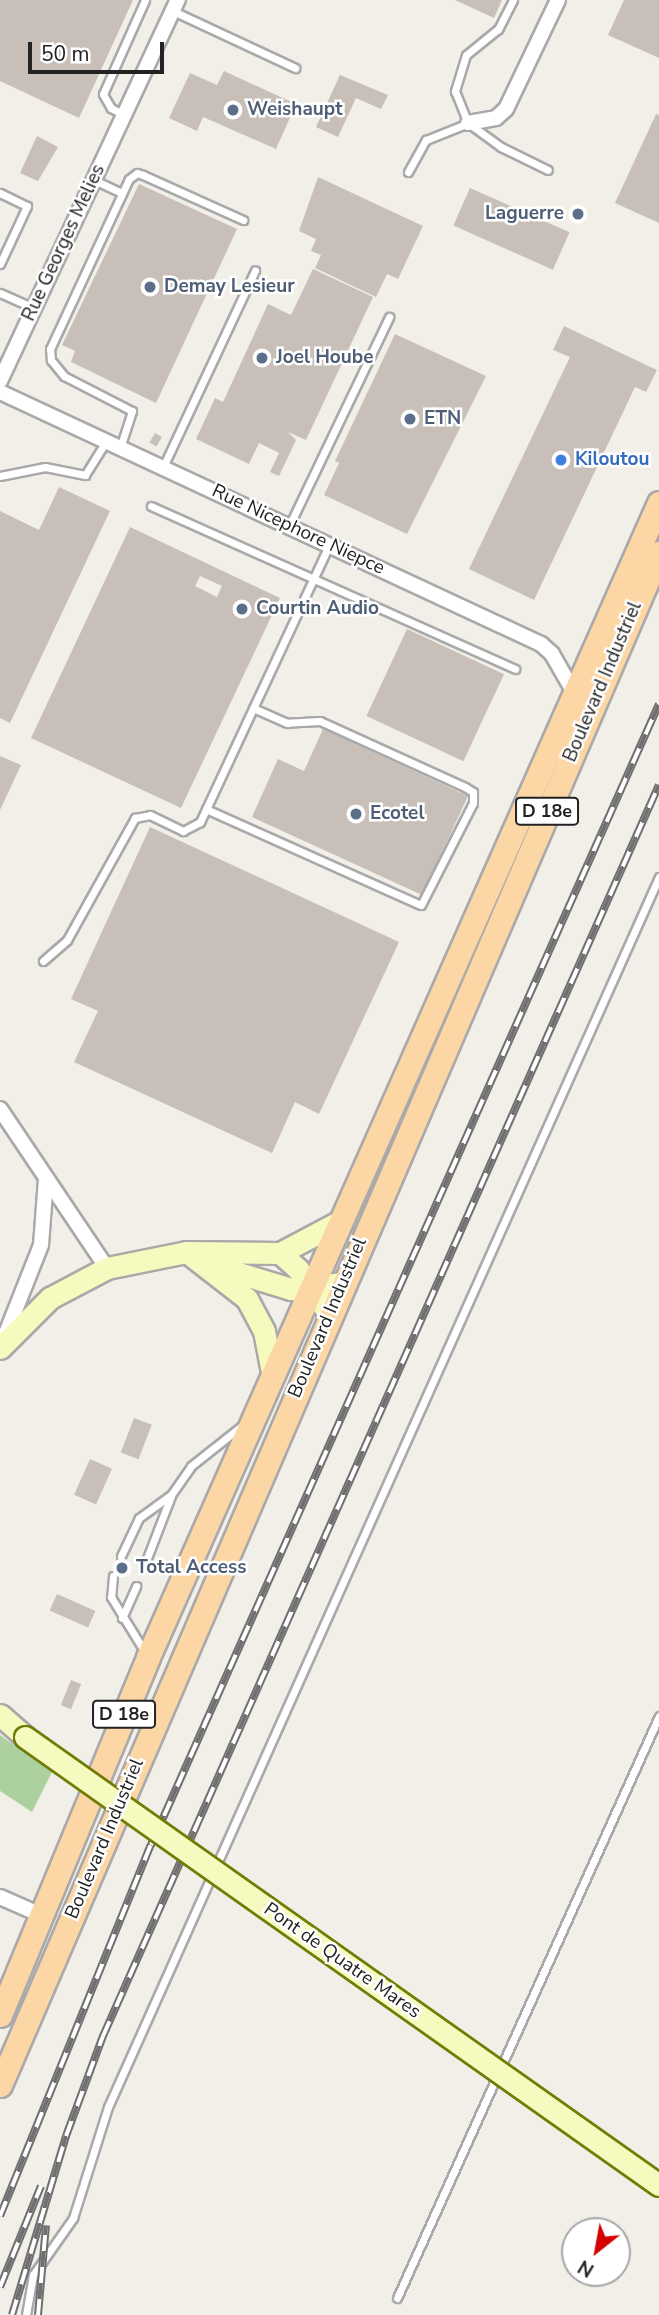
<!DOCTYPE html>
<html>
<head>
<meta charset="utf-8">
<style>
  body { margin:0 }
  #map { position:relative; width:659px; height:2315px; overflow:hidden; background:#f2efe9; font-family:"Nunito Sans",sans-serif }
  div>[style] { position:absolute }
  .forest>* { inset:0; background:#add19e }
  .building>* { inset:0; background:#c7bfb8; transform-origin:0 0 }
  .roads { filter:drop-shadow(2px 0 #a9a9a9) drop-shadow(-2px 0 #a9a9a9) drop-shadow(0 2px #a9a9a9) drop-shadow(0 -2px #a9a9a9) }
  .lane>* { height:7px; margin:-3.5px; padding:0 3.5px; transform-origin:3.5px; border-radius:3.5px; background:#fff }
  .street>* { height:14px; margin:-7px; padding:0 7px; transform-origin:7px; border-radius:7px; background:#fff }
  .secondary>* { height:21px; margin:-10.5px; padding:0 10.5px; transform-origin:10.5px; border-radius:10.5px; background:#f7fabf }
  .primary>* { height:23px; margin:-11.5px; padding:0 11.5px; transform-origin:11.5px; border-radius:11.5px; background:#fcd6a4 }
  .rail>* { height:8px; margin-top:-4px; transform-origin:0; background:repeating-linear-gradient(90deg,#fff 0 16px,#707070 0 32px); box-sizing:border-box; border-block:2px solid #707070 }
  .bridges { filter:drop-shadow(2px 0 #707d05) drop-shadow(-2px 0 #707d05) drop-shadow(0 2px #707d05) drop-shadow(0 -2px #707d05) }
  .secondary-bridge>* { height:21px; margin:-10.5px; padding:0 10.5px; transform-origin:10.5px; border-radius:10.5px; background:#f7fabf }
  .dots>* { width:19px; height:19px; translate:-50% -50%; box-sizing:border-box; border:4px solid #fff; border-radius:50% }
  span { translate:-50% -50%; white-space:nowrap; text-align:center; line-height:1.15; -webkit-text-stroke:5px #fff; paint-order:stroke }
  .shield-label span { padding:2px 5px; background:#fff; border:2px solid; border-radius:5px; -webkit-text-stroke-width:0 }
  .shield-label { font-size:18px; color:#222; font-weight:700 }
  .service-label { font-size:19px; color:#4e5e75; font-weight:700 }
  .left { translate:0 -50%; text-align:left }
  .right { translate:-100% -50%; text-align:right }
  .street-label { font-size:19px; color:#222 }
  .shop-label { font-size:19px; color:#366cbe; font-weight:700 }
  .north { position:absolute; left:561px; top:2217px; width:70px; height:70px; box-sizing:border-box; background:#fff; border:2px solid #a7a7a7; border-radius:50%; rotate:211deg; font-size:19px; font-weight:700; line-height:28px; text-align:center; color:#222 }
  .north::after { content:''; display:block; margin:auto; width:24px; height:32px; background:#d40000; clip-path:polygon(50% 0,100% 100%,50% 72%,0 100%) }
  .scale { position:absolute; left:28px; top:42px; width:136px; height:32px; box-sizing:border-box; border:4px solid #222; border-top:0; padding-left:9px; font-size:21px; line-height:24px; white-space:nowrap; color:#222; -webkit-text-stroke:5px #fff; paint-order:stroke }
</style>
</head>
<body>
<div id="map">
  <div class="forest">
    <i style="clip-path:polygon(0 1735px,52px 1772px,32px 1812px,0 1791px)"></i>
  </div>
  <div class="building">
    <i style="clip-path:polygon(0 0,133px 0,79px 118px,0 81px)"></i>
    <i style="clip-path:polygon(455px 0,502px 0,494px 18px)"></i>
    <i style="clip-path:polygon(624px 0,659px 0,659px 58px,608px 35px)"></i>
    <i style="clip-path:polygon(224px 71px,296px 104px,276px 149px,203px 117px,197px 131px,169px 118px,190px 73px,217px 85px)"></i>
    <i style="clip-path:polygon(340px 75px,388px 95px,381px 109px,356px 98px,338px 137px,316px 127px)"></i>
    <i style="clip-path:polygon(656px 114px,659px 115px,659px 223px,615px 203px)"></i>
    <i style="clip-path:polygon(37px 136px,58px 147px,38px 181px,20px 173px)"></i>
    <i style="clip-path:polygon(318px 177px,423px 226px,398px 279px,387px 274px,376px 297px,315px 268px,321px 255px,311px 251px,316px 239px,299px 231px)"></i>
    <i style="clip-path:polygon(139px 184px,237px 229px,156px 403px,71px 362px,75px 351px,62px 345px)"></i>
    <i style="left:470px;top:188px;width:109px;height:41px;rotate:24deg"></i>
    <i style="clip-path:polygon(313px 269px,373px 297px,306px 440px,288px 432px,296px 440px,279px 476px,270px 472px,279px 453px,259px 443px,249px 464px,196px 439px,215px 398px,223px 402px,268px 304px,291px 315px)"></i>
    <i style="clip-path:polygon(564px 326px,657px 370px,646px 392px,635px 387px,534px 600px,469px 569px,570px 357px,553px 350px)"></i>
    <i style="clip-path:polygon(395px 334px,486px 376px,407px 534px,324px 495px,339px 463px,335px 461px)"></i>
    <i style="left:155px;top:433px;width:8px;height:11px;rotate:30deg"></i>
    <i style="clip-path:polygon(59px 487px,110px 511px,10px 723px,0 718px,0 511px,39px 530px)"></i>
    <i style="clip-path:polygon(evenodd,130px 527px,280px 598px,181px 808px,31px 738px,130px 527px,200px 576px,222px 586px,217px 597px,195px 586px,200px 576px)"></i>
    <i style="left:407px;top:629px;width:107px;height:96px;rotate:25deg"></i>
    <i style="clip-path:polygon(323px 729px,468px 796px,422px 895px,252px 817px,278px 759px,304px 771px)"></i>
    <i style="clip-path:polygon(0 756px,21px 765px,0 810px)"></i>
    <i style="clip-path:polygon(150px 827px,399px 942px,319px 1114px,295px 1102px,272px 1153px,74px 1062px,98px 1011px,71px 999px)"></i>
    <i style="left:134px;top:1418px;width:19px;height:37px;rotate:21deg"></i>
    <i style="left:90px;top:1459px;width:24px;height:39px;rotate:24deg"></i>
    <i style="left:57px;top:1594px;width:42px;height:18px;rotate:24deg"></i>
    <i style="left:71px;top:1680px;width:11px;height:27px;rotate:22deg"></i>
  </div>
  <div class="roads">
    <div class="lane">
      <i style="left:513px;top:0;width:33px;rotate:117deg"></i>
      <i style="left:498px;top:29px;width:41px;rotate:140.9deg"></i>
      <i style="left:466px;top:55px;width:38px;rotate:107deg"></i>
      <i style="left:455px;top:91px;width:35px;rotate:68deg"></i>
      <i style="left:468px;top:123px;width:41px;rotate:36deg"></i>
      <i style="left:501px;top:147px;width:52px;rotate:26.1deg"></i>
      <i style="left:173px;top:11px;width:135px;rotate:25deg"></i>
      <i style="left:124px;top:115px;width:15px;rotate:-152deg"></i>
      <i style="left:111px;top:108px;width:16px;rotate:-120deg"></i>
      <i style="left:103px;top:94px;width:103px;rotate:-65.9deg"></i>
      <i style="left:408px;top:172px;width:37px;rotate:-61deg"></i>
      <i style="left:426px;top:140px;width:45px;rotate:-22deg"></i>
      <i style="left:94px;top:180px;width:31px;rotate:25deg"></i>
      <i style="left:0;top:193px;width:30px;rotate:26deg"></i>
      <i style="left:27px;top:206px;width:64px;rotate:115deg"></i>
      <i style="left:0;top:293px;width:37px;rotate:24deg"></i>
      <i style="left:120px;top:448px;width:39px;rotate:-72deg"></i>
      <i style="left:132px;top:411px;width:76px;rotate:-152.8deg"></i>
      <i style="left:64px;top:376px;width:21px;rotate:-129deg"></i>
      <i style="left:51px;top:360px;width:11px;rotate:-95deg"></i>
      <i style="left:50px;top:349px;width:187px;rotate:-65.1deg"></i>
      <i style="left:129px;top:179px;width:10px;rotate:-37deg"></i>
      <i style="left:137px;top:173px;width:6px;rotate:18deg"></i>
      <i style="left:143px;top:175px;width:110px;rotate:24.2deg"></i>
      <i style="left:163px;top:467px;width:217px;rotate:-64.9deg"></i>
      <i style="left:0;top:476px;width:46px;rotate:-11.3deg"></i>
      <i style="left:45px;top:467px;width:41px;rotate:11.3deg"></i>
      <i style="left:85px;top:475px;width:39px;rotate:-58deg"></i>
      <i style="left:151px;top:506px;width:399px;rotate:24.1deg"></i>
      <i style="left:289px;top:526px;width:232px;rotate:-64.4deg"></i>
      <i style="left:206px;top:809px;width:235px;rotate:24.1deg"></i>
      <i style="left:421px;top:905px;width:114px;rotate:-63deg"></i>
      <i style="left:473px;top:803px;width:11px;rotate:-90deg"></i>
      <i style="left:473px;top:792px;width:9px;rotate:-148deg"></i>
      <i style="left:465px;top:787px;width:159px;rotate:-155.5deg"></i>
      <i style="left:320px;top:721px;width:33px;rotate:177deg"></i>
      <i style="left:287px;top:723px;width:37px;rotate:-156deg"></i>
      <i style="left:43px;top:961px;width:32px;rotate:-41deg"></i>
      <i style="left:67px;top:940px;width:140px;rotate:-60.9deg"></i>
      <i style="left:135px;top:818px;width:15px;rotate:-11deg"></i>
      <i style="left:150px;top:815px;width:37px;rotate:26deg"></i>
      <i style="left:183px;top:831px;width:19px;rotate:-28deg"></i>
      <i style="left:200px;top:822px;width:306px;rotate:-65deg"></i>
      <i style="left:121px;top:1556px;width:42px;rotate:-64.7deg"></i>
      <i style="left:139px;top:1518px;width:39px;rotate:-36deg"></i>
      <i style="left:171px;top:1495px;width:35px;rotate:-55deg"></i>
      <i style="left:191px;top:1466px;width:66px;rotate:-38.3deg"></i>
      <i style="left:144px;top:1566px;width:75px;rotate:-68.9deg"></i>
      <i style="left:113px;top:1576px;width:21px;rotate:95deg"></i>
      <i style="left:111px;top:1597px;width:65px;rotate:58.3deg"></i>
      <i style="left:122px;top:1618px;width:35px;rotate:-66deg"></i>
      <i style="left:397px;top:2298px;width:638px;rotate:-65.76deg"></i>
      <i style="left:26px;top:2315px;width:41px;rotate:-80.1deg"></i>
      <i style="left:33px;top:2275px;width:70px;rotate:-54.9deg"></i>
      <i style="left:73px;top:2218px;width:116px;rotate:-72.5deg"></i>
      <i style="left:108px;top:2107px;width:1348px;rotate:-65.87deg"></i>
    </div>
    <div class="street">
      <i style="left:468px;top:123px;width:28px;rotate:-10deg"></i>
      <i style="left:496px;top:118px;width:13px;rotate:-42deg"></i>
      <i style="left:506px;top:109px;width:121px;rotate:-64.5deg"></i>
      <i style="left:0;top:381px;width:421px;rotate:-65deg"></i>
      <i style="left:0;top:392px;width:597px;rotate:24.98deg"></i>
      <i style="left:541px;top:644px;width:15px;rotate:42deg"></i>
      <i style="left:552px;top:654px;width:46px;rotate:60.1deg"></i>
      <i style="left:0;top:1109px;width:192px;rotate:56.1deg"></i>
      <i style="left:3px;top:1341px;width:103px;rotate:-68.4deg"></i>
      <i style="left:41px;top:1245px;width:67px;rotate:-85.7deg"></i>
      <i style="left:0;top:1897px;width:45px;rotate:23.7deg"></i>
    </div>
    <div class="secondary">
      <i style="left:188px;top:1253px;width:75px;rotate:37.9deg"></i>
      <i style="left:247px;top:1299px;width:36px;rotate:62deg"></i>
      <i style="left:264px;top:1331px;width:42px;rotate:79deg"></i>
      <i style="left:280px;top:1253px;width:24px;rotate:42deg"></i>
      <i style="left:298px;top:1269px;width:55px;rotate:55.4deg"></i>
      <i style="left:212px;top:1265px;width:83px;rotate:16.9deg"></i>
      <i style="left:291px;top:1289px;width:52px;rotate:-6.6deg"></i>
      <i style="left:0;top:1348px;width:71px;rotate:-45deg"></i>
      <i style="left:50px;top:1298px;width:64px;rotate:-27.8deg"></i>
      <i style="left:107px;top:1268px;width:81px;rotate:-11.4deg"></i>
      <i style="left:186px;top:1252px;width:94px;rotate:0.6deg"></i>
      <i style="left:280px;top:1253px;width:64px;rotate:-27.8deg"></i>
      <i style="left:0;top:1715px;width:33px;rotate:41deg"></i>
    </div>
    <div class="primary">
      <i style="left:0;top:2015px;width:387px;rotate:-67.5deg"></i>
      <i style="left:148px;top:1657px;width:1262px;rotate:-66.12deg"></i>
      <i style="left:0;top:2085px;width:1668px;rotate:-66.72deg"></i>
    </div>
  </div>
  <div class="rail">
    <i style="left:0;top:2216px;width:401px;rotate:-67.9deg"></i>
    <i style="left:151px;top:1845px;width:1249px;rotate:-66deg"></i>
    <i style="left:0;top:2287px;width:109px;rotate:-67.9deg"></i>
    <i style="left:12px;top:2315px;width:187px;rotate:-73.2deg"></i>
    <i style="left:66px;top:2136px;width:107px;rotate:-69.7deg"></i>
    <i style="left:103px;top:2036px;width:1369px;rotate:-66.04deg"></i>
    <i style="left:38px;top:2315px;width:90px;rotate:-84.9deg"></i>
  </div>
  <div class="bridges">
    <div class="secondary-bridge">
      <i style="left:25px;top:1737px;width:776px;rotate:35.25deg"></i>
    </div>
  </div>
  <div class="dots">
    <i style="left:233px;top:110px;background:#5c6f8a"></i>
    <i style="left:578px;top:214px;background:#5c6f8a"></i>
    <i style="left:150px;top:287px;background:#5c6f8a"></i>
    <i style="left:262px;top:358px;background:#5c6f8a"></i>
    <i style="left:410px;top:419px;background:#5c6f8a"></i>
    <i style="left:561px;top:460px;background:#3f7fe0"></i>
    <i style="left:242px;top:609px;background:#5c6f8a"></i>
    <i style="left:356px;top:814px;background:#5c6f8a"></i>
    <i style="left:122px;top:1568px;background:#5c6f8a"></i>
  </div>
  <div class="shield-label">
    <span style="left:547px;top:811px">D 18e</span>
    <span style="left:124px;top:1714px">D 18e</span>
  </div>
  <div class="service-label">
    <span class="left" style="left:247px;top:110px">Weishaupt</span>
    <span class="right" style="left:564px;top:214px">Laguerre</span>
    <span class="left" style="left:164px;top:287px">Demay Lesieur</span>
    <span class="left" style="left:276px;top:358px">Joel Hoube</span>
    <span class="left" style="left:424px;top:419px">ETN</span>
    <span class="left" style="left:256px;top:609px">Courtin Audio</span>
    <span class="left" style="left:370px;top:814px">Ecotel</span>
    <span class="left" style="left:136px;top:1568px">Total Access</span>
  </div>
  <div class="street-label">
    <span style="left:64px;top:243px;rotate:-65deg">Rue Georges Melies</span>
    <span style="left:298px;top:530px;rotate:25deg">Rue Nicephore Niepce</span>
    <span style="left:603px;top:682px;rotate:-67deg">Boulevard Industriel</span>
    <span style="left:328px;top:1318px;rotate:-67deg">Boulevard Industriel</span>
    <span style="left:105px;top:1839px;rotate:-67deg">Boulevard Industriel</span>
    <span style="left:342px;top:1961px;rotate:35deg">Pont de Quatre Mares</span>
  </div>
  <div class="shop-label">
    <span class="left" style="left:575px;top:460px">Kiloutou</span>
  </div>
  <div class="north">N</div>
  <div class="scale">50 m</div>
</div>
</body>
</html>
